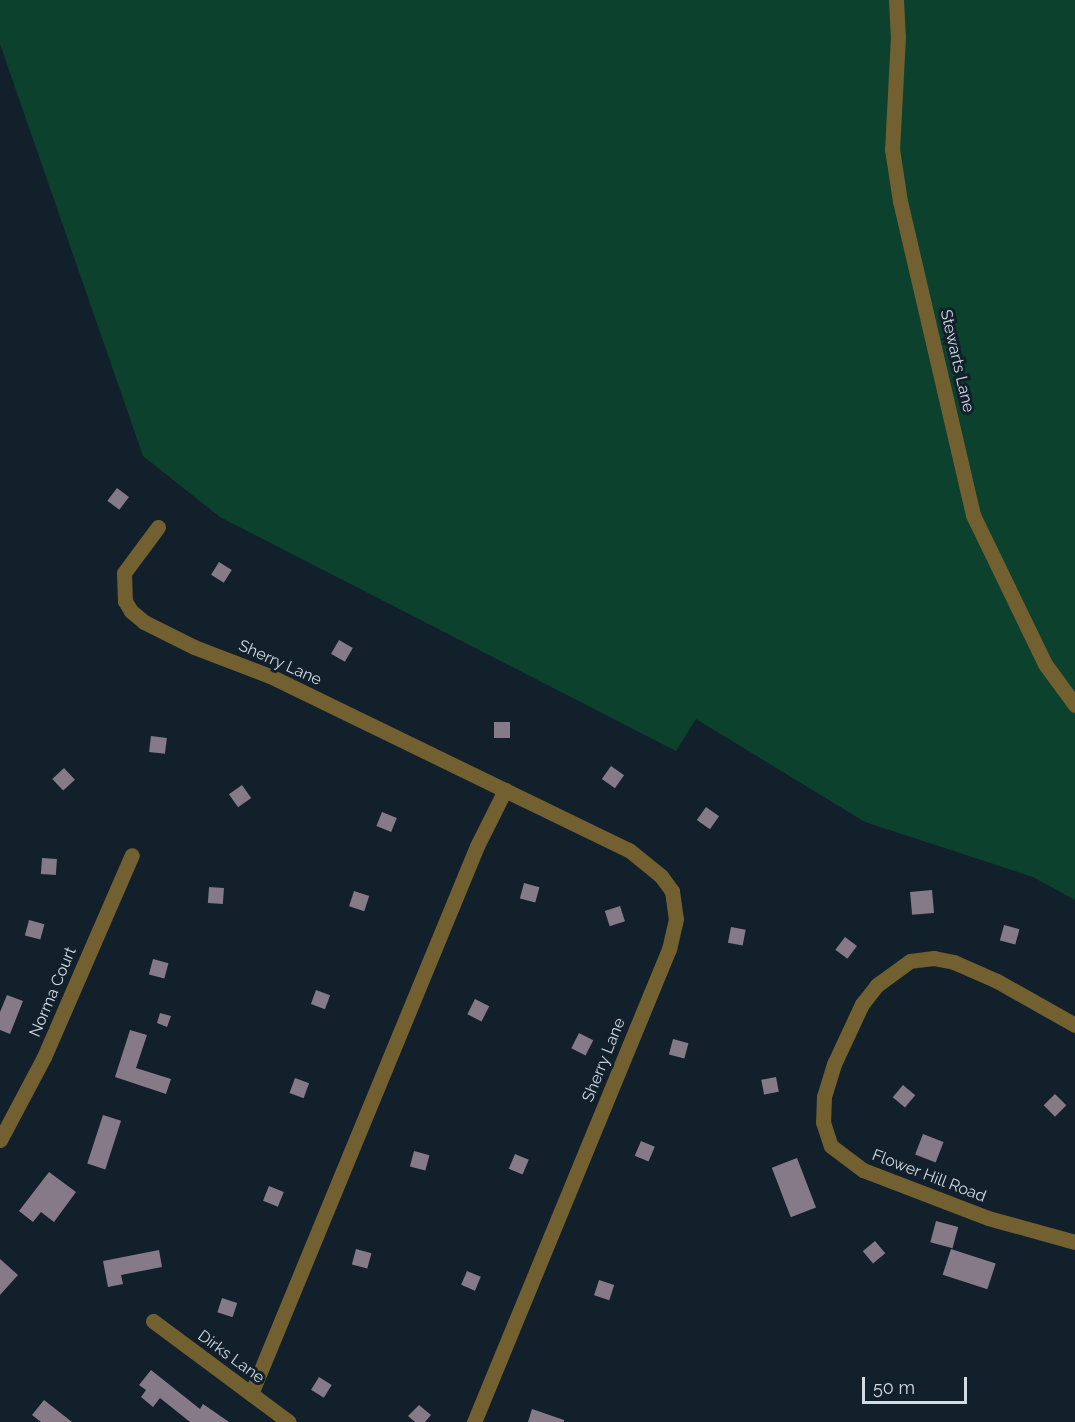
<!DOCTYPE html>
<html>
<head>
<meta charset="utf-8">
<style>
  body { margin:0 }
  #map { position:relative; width:1075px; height:1422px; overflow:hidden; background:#12202b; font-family:Raleway,sans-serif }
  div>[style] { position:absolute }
  .green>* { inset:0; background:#0b412d }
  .building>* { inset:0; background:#867988; transform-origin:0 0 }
  .minor>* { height:15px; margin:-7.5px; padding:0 7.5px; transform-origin:7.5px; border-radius:7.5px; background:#736031 }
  span { translate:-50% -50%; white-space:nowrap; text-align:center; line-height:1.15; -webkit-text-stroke:6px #12202b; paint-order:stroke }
  .street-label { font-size:16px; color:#d2dbe2 }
  .scale { position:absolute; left:862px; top:1377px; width:105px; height:27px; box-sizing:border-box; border:3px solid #d2dbe2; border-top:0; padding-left:8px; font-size:18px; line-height:21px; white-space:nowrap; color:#d2dbe2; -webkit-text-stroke:4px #12202b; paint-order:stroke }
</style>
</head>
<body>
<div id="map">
  <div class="green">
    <i style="clip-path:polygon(0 0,1075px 0,1075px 900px,1033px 877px,865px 822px,696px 719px,676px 751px,220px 517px,143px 456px,0 44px)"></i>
  </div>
  <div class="building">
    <i style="left:117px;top:488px;width:15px;height:16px;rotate:37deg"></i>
    <i style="left:219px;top:562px;width:15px;height:15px;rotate:32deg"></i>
    <i style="left:339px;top:640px;width:16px;height:16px;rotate:30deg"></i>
    <i style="left:494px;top:722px;width:16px;height:16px"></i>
    <i style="left:151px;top:736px;width:16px;height:16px;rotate:7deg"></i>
    <i style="left:611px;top:766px;width:16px;height:16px;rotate:35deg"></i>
    <i style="left:64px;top:768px;width:16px;height:16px;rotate:47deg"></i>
    <i style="left:242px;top:785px;width:16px;height:16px;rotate:55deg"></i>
    <i style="left:706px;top:807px;width:16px;height:16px;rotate:35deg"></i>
    <i style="left:382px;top:812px;width:16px;height:15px;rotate:22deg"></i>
    <i style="left:42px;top:858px;width:15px;height:16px;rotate:4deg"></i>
    <i style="left:524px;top:883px;width:16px;height:16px;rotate:15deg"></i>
    <i style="left:209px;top:887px;width:15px;height:16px;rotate:4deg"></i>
    <i style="left:932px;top:890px;width:23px;height:22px;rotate:85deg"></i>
    <i style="left:354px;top:891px;width:16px;height:16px;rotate:18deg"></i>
    <i style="left:620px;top:906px;width:16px;height:16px;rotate:72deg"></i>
    <i style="left:29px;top:920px;width:16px;height:16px;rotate:15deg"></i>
    <i style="left:1004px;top:925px;width:16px;height:16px;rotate:15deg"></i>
    <i style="left:731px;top:927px;width:15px;height:16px;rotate:11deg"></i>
    <i style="left:845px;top:937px;width:15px;height:16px;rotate:37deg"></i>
    <i style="left:153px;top:959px;width:16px;height:16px;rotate:15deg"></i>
    <i style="left:316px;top:990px;width:15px;height:15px;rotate:20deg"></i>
    <i style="clip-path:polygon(7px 995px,23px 1001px,10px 1034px,0 1030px,0 1012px)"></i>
    <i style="left:475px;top:999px;width:16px;height:17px;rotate:27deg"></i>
    <i style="clip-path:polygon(160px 1013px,171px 1016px,167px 1027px,157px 1023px)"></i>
    <i style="clip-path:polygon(130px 1030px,147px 1035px,136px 1068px,171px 1079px,166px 1094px,115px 1077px)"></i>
    <i style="left:579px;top:1033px;width:16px;height:17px;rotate:27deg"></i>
    <i style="left:673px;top:1039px;width:16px;height:16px;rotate:15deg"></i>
    <i style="left:776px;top:1077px;width:15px;height:15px;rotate:79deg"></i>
    <i style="left:295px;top:1078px;width:15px;height:16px;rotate:20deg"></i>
    <i style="left:903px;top:1085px;width:16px;height:16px;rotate:40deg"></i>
    <i style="left:1055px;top:1094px;width:16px;height:16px;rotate:45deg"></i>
    <i style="left:103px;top:1115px;width:19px;height:51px;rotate:18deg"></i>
    <i style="left:923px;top:1134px;width:22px;height:22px;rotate:21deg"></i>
    <i style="left:641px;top:1141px;width:15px;height:16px;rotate:23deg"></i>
    <i style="left:414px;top:1151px;width:16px;height:16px;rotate:15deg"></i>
    <i style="left:515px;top:1154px;width:15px;height:16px;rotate:23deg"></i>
    <i style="left:797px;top:1158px;width:53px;height:27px;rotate:69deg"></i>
    <i style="clip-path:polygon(49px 1172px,76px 1192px,54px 1222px,41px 1212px,33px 1222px,19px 1211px)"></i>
    <i style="left:269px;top:1186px;width:16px;height:16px;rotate:22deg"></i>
    <i style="left:936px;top:1221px;width:23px;height:22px;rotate:15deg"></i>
    <i style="left:875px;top:1241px;width:16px;height:16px;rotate:50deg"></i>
    <i style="left:356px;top:1249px;width:16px;height:16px;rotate:15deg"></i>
    <i style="left:951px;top:1249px;width:47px;height:27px;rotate:18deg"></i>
    <i style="clip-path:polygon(159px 1250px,162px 1267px,121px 1275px,123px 1284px,108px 1287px,103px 1261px)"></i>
    <i style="clip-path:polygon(0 1259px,18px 1275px,0 1295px)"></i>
    <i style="left:467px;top:1271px;width:15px;height:15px;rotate:23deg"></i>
    <i style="left:599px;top:1280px;width:16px;height:16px;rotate:18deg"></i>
    <i style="left:222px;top:1298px;width:16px;height:15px;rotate:18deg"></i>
    <i style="clip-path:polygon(151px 1370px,200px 1409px,203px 1404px,229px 1422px,190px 1422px,160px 1398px,153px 1407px,141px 1397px,146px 1390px,139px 1385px)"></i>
    <i style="left:319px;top:1377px;width:15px;height:15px;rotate:32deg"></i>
    <i style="clip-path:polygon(44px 1400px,72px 1422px,41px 1422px,32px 1415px)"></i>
    <i style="clip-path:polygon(419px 1405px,431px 1415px,425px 1422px,415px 1422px,408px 1416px)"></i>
    <i style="clip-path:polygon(532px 1409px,564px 1420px,564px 1422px,528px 1422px)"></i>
  </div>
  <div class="minor">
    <i style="left:896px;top:0;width:36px;rotate:87deg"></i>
    <i style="left:898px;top:36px;width:113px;rotate:93deg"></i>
    <i style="left:892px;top:149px;width:53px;rotate:81.3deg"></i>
    <i style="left:900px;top:201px;width:322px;rotate:76.9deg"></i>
    <i style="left:973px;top:515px;width:165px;rotate:64.2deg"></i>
    <i style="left:1045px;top:664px;width:51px;rotate:53.8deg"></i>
    <i style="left:158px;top:527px;width:57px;rotate:126.5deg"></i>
    <i style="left:124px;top:573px;width:28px;rotate:88deg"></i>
    <i style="left:125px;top:601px;width:12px;rotate:59deg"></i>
    <i style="left:131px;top:611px;width:17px;rotate:40deg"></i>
    <i style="left:144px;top:622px;width:56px;rotate:26.6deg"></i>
    <i style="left:194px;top:647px;width:81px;rotate:20.9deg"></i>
    <i style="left:270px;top:676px;width:399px;rotate:25.9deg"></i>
    <i style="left:629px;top:850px;width:41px;rotate:39.1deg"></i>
    <i style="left:661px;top:876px;width:19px;rotate:54deg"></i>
    <i style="left:672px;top:891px;width:28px;rotate:82deg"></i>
    <i style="left:676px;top:919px;width:31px;rotate:103deg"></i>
    <i style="left:669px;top:949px;width:512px;rotate:112.4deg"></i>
    <i style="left:1075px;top:1025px;width:90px;rotate:-150.6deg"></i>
    <i style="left:997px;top:981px;width:47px;rotate:-156.2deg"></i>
    <i style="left:954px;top:962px;width:20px;rotate:-169deg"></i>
    <i style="left:934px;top:958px;width:24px;rotate:173deg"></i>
    <i style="left:910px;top:961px;width:41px;rotate:144deg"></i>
    <i style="left:877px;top:985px;width:24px;rotate:128deg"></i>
    <i style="left:862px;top:1004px;width:66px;rotate:115deg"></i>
    <i style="left:834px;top:1064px;width:34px;rotate:107deg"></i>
    <i style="left:824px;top:1096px;width:26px;rotate:92deg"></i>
    <i style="left:823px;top:1122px;width:25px;rotate:72deg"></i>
    <i style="left:831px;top:1146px;width:40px;rotate:37deg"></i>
    <i style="left:863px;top:1170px;width:134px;rotate:21deg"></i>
    <i style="left:988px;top:1218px;width:90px;rotate:15.4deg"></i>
    <i style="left:0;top:1140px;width:94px;rotate:-62.1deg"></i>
    <i style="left:44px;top:1057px;width:220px;rotate:-66.5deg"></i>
    <i style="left:153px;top:1321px;width:169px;rotate:36.6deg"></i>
    <i style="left:251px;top:1394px;width:593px;rotate:-67.59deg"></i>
    <i style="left:477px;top:846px;width:63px;rotate:-63.4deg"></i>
  </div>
  <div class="street-label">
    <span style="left:957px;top:361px;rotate:77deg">Stewarts Lane</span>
    <span style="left:280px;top:663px;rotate:24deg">Sherry Lane</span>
    <span style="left:53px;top:992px;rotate:-67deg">Norma Court</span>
    <span style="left:604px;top:1060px;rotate:-68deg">Sherry Lane</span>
    <span style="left:929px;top:1176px;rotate:21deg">Flower Hill Road</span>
    <span style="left:231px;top:1357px;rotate:36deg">Dirks Lane</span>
  </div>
  <div class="scale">50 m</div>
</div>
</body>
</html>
